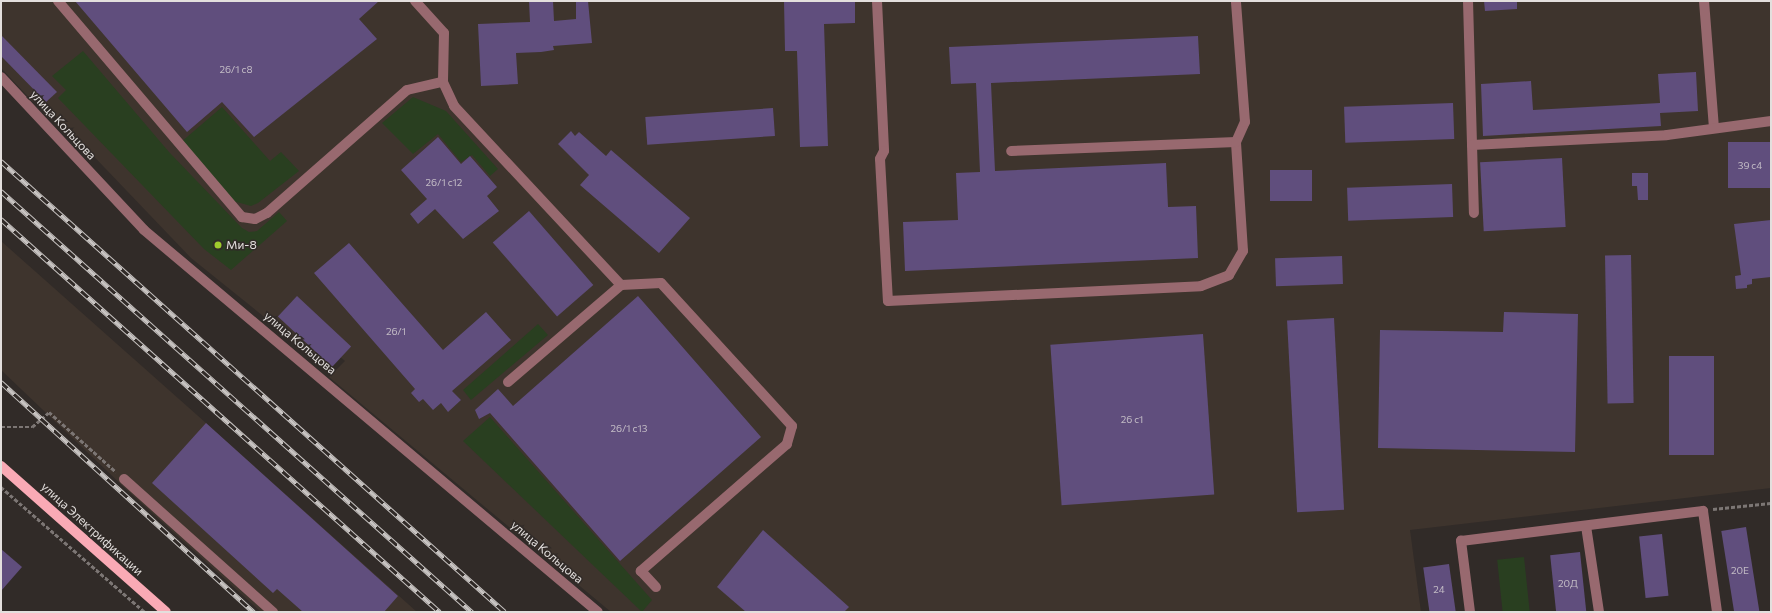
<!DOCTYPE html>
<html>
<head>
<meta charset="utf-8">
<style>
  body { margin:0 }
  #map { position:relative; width:1772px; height:613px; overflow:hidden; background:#312b28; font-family:Commissioner,sans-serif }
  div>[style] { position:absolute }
  .built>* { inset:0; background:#3e342d }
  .green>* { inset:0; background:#293f20; transform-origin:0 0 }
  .building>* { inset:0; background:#604e7d; transform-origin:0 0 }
  .path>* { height:2.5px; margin-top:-1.25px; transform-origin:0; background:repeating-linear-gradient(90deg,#7c7674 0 4px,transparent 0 6px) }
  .minor>* { height:10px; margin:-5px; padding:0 5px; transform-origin:5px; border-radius:5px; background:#98696f }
  .major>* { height:10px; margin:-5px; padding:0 5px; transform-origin:5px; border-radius:5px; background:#f9aab5 }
  .rail>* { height:4.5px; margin-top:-2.25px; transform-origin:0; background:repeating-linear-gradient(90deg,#312b28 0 9px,#c8c4c2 0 18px); box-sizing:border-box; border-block:1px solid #c8c4c2 }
  .dots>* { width:11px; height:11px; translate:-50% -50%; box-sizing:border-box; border:2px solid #312b28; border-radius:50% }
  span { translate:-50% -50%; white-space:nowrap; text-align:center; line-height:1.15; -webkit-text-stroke:3px #312b28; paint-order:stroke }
  .number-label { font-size:10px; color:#c2bbc5 }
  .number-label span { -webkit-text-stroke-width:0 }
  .street-label { font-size:12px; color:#e3dfdd }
  .poi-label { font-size:12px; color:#e3dfdd }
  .left { translate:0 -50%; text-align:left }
  .frame { position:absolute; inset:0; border:2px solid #e3dfdd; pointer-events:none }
</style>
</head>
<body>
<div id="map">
  <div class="built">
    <i style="clip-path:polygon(1px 1px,1771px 1px,1771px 488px,1410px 530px,1421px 612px,611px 612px,329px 377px,345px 361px,335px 353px,324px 365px,191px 258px,38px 98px,33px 102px,1px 68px)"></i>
    <i style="clip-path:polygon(1px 241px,206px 423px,417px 612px,261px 612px,128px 491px,1px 370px)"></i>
  </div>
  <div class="green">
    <i style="clip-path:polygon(83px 51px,169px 152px,242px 228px,249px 232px,257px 231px,279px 212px,287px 221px,231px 270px,204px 249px,58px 98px,66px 90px,52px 76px)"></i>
    <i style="clip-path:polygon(413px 97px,446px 111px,498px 169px,490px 176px,472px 155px,461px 162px,438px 134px,413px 154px,382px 123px)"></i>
    <i style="clip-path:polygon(222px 107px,270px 161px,281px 152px,299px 171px,258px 203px,251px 206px,233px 201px,180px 143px)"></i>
    <i style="clip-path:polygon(538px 324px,548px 335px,471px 400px,463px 390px)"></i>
    <i style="clip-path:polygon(490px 417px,652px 600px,642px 612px,463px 441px)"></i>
    <i style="left:1524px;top:557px;width:55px;height:27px;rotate:84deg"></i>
  </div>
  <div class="building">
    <i style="clip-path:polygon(75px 1px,379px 1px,359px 19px,377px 39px,254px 137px,222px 102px,187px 132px)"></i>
    <i style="clip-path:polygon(529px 1px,553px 1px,554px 21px,576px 19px,576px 1px,588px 1px,592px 43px,553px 46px,554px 50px,541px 52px,516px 53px,518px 84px,481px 86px,478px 24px,530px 22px)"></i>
    <i style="clip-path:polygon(784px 1px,855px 1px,855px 23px,824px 24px,828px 146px,800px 147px,797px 51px,785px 51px)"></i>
    <i style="clip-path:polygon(1484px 1px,1517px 1px,1517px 9px,1485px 11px)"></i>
    <i style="clip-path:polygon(1px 35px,57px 92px,46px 102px,1px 56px)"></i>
    <i style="clip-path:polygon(1198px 36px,1200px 74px,991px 83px,995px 171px,1166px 163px,1168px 207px,1196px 206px,1198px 258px,905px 271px,903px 222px,958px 220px,956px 173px,980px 172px,976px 83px,951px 84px,949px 47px)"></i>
    <i style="clip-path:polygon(1696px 72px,1698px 111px,1660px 113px,1661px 126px,1483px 136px,1481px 84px,1531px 81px,1533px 110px,1660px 103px,1658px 74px)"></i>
    <i style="left:1453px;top:103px;width:36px;height:109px;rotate:88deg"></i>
    <i style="left:773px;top:108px;width:28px;height:128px;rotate:86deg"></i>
    <i style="clip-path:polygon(571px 131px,575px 136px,579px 132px,606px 156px,611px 150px,690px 218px,659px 253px,580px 185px,589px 175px,558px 144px)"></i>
    <i style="clip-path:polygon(438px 137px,461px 164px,470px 156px,497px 187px,487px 196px,499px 211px,463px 239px,435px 209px,418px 224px,410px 214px,427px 199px,401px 170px)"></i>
    <i style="left:1771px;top:142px;width:46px;height:43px;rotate:90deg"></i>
    <i style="left:1562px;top:158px;width:69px;height:82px;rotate:87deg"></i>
    <i style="left:1270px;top:170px;width:42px;height:31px"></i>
    <i style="clip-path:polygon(1632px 173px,1648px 173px,1648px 200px,1638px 200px,1637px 186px,1632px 186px)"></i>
    <i style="left:1452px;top:184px;width:33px;height:105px;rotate:88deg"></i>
    <i style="left:529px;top:211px;width:98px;height:48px;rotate:49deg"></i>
    <i style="clip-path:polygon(1771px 220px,1771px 277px,1752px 279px,1752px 284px,1747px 285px,1747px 288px,1736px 289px,1735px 276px,1741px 275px,1734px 224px)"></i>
    <i style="clip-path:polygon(349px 243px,443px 350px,486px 312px,511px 340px,452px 391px,461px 400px,448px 412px,441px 403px,433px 410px,423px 399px,419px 402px,411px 393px,415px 389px,314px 273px)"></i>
    <i style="left:1631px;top:255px;width:148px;height:26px;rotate:89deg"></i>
    <i style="left:1342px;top:256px;width:28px;height:67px;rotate:88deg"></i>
    <i style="left:297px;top:296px;width:74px;height:28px;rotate:43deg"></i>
    <i style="clip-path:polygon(638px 296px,761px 437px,620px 561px,490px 413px,479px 419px,475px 410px,498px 389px,513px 406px)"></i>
    <i style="clip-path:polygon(1504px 312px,1578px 314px,1575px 452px,1378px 448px,1380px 330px,1503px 332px)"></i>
    <i style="left:1334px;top:318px;width:192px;height:47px;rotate:87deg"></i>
    <i style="left:1203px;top:334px;width:161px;height:153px;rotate:86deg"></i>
    <i style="left:1669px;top:356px;width:45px;height:99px"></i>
    <i style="clip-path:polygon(206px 423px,398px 596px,384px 612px,303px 612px,277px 589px,273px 593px,152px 483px)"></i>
    <i style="left:1746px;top:527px;width:86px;height:25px;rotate:81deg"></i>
    <i style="clip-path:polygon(763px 530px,849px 607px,844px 612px,746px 612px,717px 587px)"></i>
    <i style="left:1662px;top:534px;width:62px;height:23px;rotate:84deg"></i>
    <i style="clip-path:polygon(1px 549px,22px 567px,1px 591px)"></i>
    <i style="left:1580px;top:552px;width:60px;height:30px;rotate:84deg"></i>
    <i style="left:1449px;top:564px;width:49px;height:26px;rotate:82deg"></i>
  </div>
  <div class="path">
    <i style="left:1px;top:427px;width:31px"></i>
    <i style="left:32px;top:427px;width:23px;rotate:-41deg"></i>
    <i style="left:49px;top:412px;width:90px;rotate:41.8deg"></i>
    <i style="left:1px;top:487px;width:191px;rotate:41deg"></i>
    <i style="left:1713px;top:509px;width:58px;rotate:-5.9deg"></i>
  </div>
  <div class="minor">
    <i style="left:58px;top:1px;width:284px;rotate:49.6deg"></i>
    <i style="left:242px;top:217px;width:13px;rotate:9deg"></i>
    <i style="left:255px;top:219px;width:13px;rotate:-27deg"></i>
    <i style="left:267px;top:213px;width:186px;rotate:-41.3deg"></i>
    <i style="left:407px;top:90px;width:37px;rotate:-13deg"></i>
    <i style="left:415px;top:1px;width:43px;rotate:47.8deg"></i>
    <i style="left:444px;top:33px;width:49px;rotate:91.2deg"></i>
    <i style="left:443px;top:82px;width:26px;rotate:65deg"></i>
    <i style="left:454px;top:106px;width:245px;rotate:47deg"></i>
    <i style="left:621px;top:285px;width:40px;rotate:-2.9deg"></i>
    <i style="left:661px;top:283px;width:194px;rotate:47.5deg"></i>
    <i style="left:792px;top:426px;width:19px;rotate:106deg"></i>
    <i style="left:787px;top:444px;width:194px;rotate:139deg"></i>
    <i style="left:641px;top:571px;width:22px;rotate:47deg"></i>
    <i style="left:877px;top:1px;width:150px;rotate:87.3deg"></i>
    <i style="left:884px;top:151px;width:9px;rotate:117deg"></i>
    <i style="left:880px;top:159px;width:142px;rotate:86.8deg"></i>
    <i style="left:888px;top:301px;width:313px;rotate:-2.7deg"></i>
    <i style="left:1201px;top:286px;width:30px;rotate:-21deg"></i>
    <i style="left:1229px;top:275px;width:28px;rotate:-60deg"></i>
    <i style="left:1243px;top:251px;width:109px;rotate:-93.7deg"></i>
    <i style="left:1236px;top:142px;width:225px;rotate:177.7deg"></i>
    <i style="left:1468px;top:1px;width:212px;rotate:88.4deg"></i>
    <i style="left:1704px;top:1px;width:127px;rotate:85.5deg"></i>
    <i style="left:1px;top:77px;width:209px;rotate:46.9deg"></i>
    <i style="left:144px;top:230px;width:593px;rotate:40.08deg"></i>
    <i style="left:1236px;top:142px;width:22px;rotate:-66deg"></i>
    <i style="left:1245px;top:122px;width:121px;rotate:-94.3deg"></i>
    <i style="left:1472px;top:145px;width:195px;rotate:-2.9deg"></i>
    <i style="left:1667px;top:135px;width:105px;rotate:-7.7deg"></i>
    <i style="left:508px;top:382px;width:149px;rotate:-40.6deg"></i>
    <i style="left:124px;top:479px;width:200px;rotate:41.8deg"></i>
    <i style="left:1586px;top:526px;width:87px;rotate:81.4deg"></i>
    <i style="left:1470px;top:612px;width:72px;rotate:-97.2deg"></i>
    <i style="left:1461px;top:541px;width:244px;rotate:-7.1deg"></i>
    <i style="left:1703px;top:511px;width:102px;rotate:82.1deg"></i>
  </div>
  <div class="major">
    <i style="left:1px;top:466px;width:220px;rotate:41.5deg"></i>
  </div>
  <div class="rail">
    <i style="left:1px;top:161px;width:676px;rotate:41.82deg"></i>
    <i style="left:1px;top:191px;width:632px;rotate:41.79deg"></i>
    <i style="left:1px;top:219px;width:589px;rotate:41.84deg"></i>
    <i style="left:1px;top:382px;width:342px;rotate:42.3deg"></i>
  </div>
  <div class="dots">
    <i style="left:218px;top:245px;background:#9fca2d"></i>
  </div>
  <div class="number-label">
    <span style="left:236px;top:70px">26/1 с8</span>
    <span style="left:1750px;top:166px">39 c4</span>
    <span style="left:444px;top:183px">26/1 с12</span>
    <span style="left:396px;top:332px">26/1</span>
    <span style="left:1132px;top:420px">26 с1</span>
    <span style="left:629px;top:429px">26/1 с13</span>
    <span style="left:1740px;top:571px">20Е</span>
    <span style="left:1568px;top:584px">20Д</span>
    <span style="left:1439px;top:590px">24</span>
  </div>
  <div class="street-label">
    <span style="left:63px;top:125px;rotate:47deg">улица Кольцова</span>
    <span style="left:300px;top:343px;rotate:40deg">улица Кольцова</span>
    <span style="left:92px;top:529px;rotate:42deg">улица Электрификации</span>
    <span style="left:547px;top:552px;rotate:40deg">улица Кольцова</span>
  </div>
  <div class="poi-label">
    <span class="left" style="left:226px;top:245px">Ми-8</span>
  </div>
  <div class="frame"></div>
</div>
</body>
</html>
